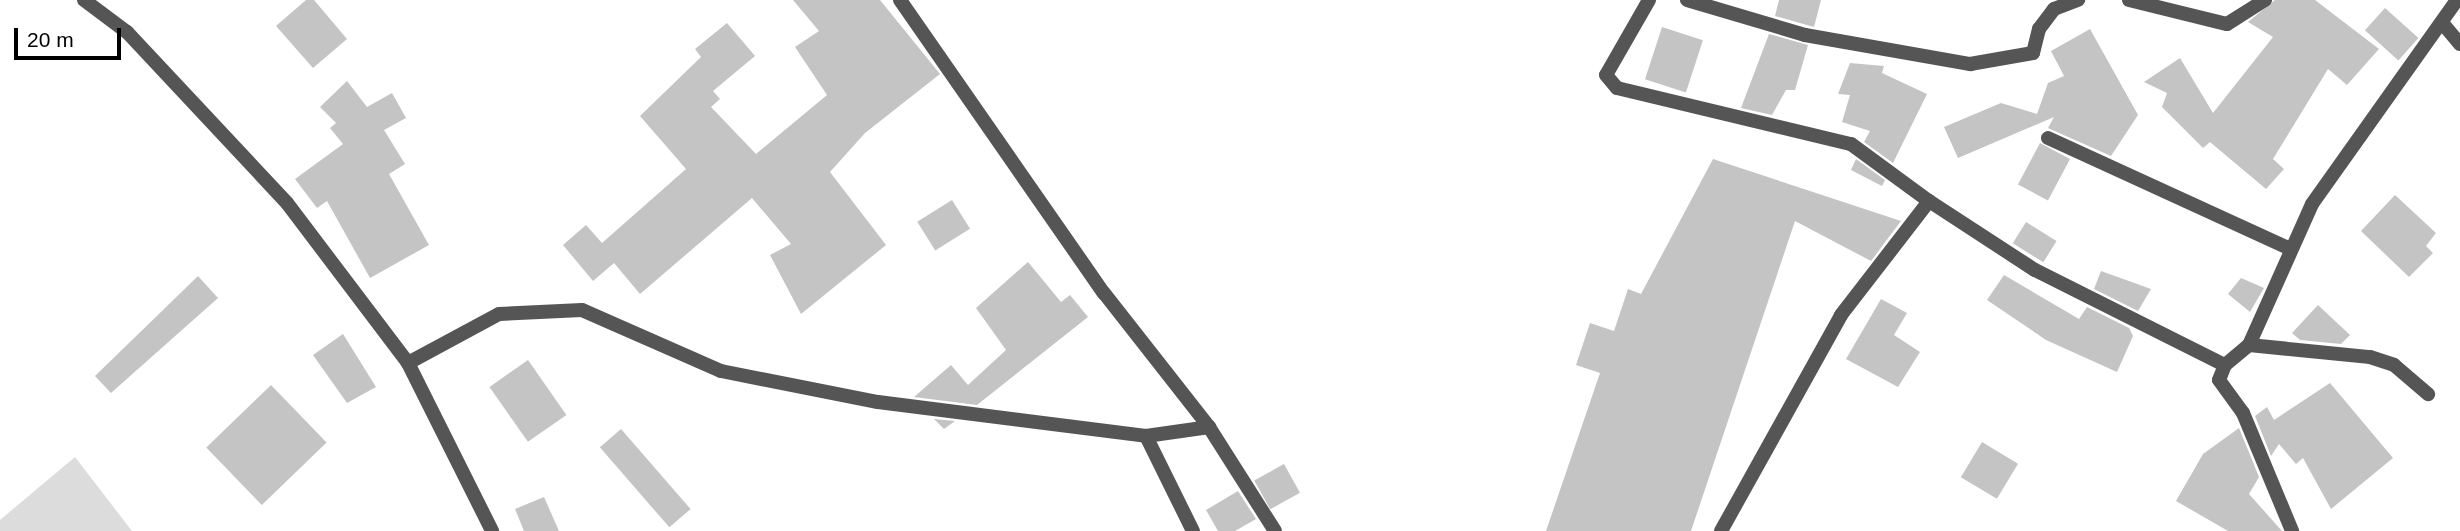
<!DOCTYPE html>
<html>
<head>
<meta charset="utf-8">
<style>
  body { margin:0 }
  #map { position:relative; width:2460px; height:531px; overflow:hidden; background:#fff; font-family:Helvetica,sans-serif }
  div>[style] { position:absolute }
  .green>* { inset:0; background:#dcdcdc }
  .building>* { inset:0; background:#c4c4c4; transform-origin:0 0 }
  .minor>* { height:14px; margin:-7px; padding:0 7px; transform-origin:7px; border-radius:7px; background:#555 }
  span { translate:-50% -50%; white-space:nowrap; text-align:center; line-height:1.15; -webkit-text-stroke:7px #fff; paint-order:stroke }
  .scale { position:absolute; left:14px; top:28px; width:107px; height:32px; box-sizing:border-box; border:4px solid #000; border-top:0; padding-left:9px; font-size:21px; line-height:24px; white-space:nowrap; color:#000; -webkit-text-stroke:5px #fff; paint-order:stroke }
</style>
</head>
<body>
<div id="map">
  <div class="green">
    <i style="clip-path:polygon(75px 457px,132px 531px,0 531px,0 520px)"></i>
  </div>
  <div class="building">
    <i style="clip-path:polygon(306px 0,314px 0,347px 39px,313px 68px,276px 26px)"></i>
    <i style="clip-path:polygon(793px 0,880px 0,940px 74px,865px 133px,830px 172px,886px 245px,801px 314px,770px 255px,791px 244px,752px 198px,640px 294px,614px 263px,593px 281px,563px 245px,586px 225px,602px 243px,686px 169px,640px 116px,701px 57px,695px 49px,727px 23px,755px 56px,713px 91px,720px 99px,711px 107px,756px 154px,827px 95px,795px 47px,819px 31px)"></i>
    <i style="clip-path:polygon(1779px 0,1821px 0,1814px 27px,1775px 16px)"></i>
    <i style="clip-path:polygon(2275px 0,2315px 0,2379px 49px,2347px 85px,2328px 69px,2273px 159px,2284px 169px,2266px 189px,2210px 142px,2203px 148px,2162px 107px,2167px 93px,2144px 82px,2180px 58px,2213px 113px,2273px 37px,2248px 22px)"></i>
    <i style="left:2385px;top:8px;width:45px;height:30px;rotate:42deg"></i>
    <i style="left:1662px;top:27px;width:43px;height:55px;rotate:18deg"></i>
    <i style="clip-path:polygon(2090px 29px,2138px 115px,2111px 156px,2048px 128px,2054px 117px,1958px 158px,1944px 127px,2001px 103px,2037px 114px,2048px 83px,2064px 76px,2051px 51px)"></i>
    <i style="clip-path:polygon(1769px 34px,1808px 45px,1795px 90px,1786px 90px,1772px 115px,1741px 108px)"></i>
    <i style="clip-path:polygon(1850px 63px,1884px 66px,1882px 73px,1927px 94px,1893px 163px,1864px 142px,1870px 131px,1842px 122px,1850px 95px,1838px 94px)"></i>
    <i style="clip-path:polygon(347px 81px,367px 107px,392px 93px,406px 118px,384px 130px,405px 164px,389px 174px,429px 245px,370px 278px,327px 201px,317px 208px,295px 179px,343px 144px,330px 128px,336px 123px,320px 107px)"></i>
    <i style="left:2040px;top:143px;width:34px;height:47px;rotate:28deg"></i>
    <i style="clip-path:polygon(1713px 159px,1901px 221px,1871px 261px,1795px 221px,1691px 531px,1546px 531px,1600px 373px,1576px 365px,1590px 323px,1614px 331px,1628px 289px,1641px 294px)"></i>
    <i style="clip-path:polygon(1856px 159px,1885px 180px,1882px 186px,1851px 170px)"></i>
    <i style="clip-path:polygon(2395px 195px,2436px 233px,2426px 246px,2433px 253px,2409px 277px,2361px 231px)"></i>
    <i style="left:952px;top:200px;width:34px;height:41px;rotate:58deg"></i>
    <i style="left:2026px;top:222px;width:36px;height:25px;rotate:32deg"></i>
    <i style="clip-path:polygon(1028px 262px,1061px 302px,1070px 295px,1088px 317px,977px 405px,914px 397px,951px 365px,968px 385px,1006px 350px,976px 308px)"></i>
    <i style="clip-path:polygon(2101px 271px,2151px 289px,2138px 311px,2094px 289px)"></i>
    <i style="clip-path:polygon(2004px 275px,2079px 319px,2087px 307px,2129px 328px,2133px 336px,2117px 372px,2046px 340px,1987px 300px)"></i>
    <i style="clip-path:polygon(198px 276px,218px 298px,111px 393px,95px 376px)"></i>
    <i style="clip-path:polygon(2241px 278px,2264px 288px,2250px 312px,2228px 294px)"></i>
    <i style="clip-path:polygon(1881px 299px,1907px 313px,1894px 335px,1920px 352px,1898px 387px,1846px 359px)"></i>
    <i style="clip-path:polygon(2318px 305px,2350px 335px,2341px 344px,2300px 340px,2292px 333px)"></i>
    <i style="clip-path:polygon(343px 334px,376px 387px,347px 403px,313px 355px)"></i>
    <i style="left:528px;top:360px;width:67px;height:47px;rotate:55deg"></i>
    <i style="clip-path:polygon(2330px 383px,2393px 458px,2331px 509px,2303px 458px,2296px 464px,2279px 444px,2271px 456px,2255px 416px,2267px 407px,2274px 420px)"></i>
    <i style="left:271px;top:385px;width:80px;height:90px;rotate:46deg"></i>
    <i style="clip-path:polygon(934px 419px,955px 421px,944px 429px)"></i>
    <i style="clip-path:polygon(2239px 428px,2259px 477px,2249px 494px,2282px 531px,2228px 531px,2176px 501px,2203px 454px)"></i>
    <i style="left:621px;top:429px;width:106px;height:28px;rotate:49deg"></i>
    <i style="left:1982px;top:442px;width:42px;height:41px;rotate:31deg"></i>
    <i style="left:1284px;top:464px;width:33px;height:34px;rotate:61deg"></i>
    <i style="clip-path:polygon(1238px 491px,1256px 519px,1235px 531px,1218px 531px,1206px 510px)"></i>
    <i style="clip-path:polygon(544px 497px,559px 531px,524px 531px,515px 509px)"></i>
  </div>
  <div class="minor">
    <i style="left:84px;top:0;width:54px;rotate:36.7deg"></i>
    <i style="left:127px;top:32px;width:234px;rotate:46.9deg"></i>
    <i style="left:287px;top:203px;width:201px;rotate:52.9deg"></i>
    <i style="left:408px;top:363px;width:188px;rotate:63.4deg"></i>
    <i style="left:900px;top:0;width:357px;rotate:55.2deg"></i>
    <i style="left:1104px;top:293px;width:170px;rotate:51.9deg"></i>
    <i style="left:1649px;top:0;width:86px;rotate:119.8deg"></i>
    <i style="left:1606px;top:75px;width:17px;rotate:50deg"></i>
    <i style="left:1617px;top:88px;width:241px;rotate:13.5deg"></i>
    <i style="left:1851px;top:144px;width:97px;rotate:36.2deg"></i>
    <i style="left:1687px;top:0;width:123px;rotate:16.5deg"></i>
    <i style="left:1805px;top:35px;width:168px;rotate:10deg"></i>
    <i style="left:1970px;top:64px;width:64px;rotate:-9.9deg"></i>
    <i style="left:2033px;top:53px;width:25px;rotate:-76deg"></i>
    <i style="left:2039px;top:29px;width:25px;rotate:-53deg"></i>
    <i style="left:2054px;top:9px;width:26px;rotate:-21deg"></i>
    <i style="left:2129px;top:0;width:101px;rotate:13.8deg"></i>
    <i style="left:2227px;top:24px;width:45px;rotate:-32.3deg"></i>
    <i style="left:2444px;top:25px;width:25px;rotate:50deg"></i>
    <i style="left:2048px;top:138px;width:266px;rotate:24.6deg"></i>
    <i style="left:2249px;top:345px;width:122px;rotate:5.7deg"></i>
    <i style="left:2370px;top:357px;width:25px;rotate:18deg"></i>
    <i style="left:2394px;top:365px;width:45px;rotate:40.5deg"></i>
    <i style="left:408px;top:363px;width:103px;rotate:-28.3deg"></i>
    <i style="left:499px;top:314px;width:83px;rotate:-2.8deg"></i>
    <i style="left:582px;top:310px;width:152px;rotate:23.7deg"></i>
    <i style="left:721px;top:371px;width:160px;rotate:11.2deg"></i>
    <i style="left:878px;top:402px;width:270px;rotate:7.2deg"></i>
    <i style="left:1146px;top:436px;width:64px;rotate:-8.1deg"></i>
    <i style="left:1209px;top:427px;width:123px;rotate:57.6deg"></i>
    <i style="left:2225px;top:365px;width:16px;rotate:112deg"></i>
    <i style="left:2219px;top:380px;width:41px;rotate:54deg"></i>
    <i style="left:2243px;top:413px;width:128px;rotate:67.4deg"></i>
    <i style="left:1146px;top:436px;width:106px;rotate:63.7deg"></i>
    <i style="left:1721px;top:531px;width:247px;rotate:-60.9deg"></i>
    <i style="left:1841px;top:315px;width:144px;rotate:-52.3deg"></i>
    <i style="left:1929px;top:201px;width:126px;rotate:33.1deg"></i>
    <i style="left:2035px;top:270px;width:212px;rotate:26.6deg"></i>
    <i style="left:2225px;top:365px;width:31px;rotate:-40deg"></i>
    <i style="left:2249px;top:345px;width:154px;rotate:-65.9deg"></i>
    <i style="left:2312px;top:204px;width:250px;rotate:-54.6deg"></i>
  </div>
  <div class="scale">20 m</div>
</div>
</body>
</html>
